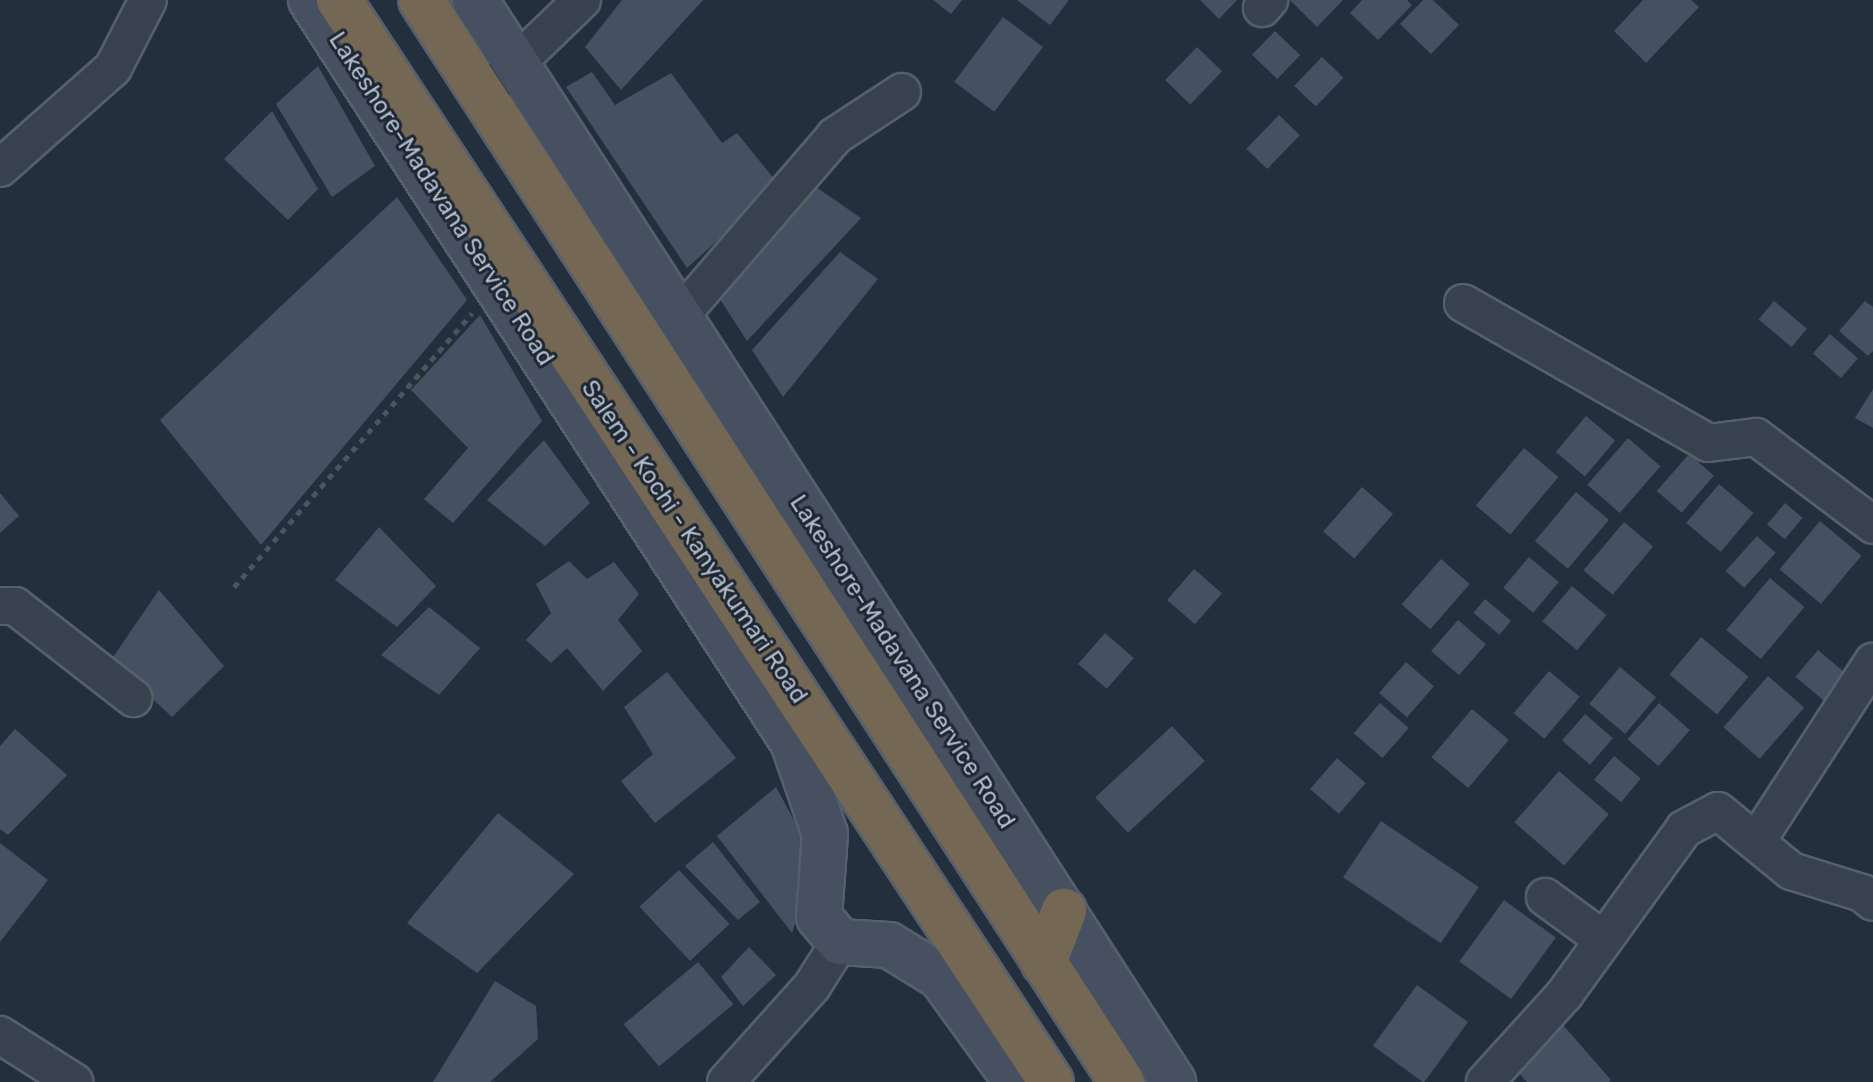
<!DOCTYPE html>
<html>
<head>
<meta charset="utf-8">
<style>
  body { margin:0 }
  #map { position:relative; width:1873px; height:1082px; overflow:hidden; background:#242f3e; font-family:Rubik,sans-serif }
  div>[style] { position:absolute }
  .building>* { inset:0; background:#455162; transform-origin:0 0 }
  .path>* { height:5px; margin-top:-2.5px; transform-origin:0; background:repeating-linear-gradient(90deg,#44595c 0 6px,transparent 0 12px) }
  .roads { filter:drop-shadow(2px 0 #565f6c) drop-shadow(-2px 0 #565f6c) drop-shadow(0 2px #565f6c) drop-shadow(0 -2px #565f6c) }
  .street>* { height:36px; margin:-18px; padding:0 18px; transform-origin:18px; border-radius:18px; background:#38414e }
  .secondary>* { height:44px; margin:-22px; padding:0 22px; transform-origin:22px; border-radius:22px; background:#465061 }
  .highway>* { height:44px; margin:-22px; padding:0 22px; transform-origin:22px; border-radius:22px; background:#746855 }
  span { translate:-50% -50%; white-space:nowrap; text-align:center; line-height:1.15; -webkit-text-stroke:6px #1d2633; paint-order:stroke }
  .street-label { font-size:24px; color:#b4bcc9 }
</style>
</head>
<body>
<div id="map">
  <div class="building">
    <i style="clip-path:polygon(622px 0,703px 0,621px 90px,585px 47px)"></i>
    <i style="clip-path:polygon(933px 0,962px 0,951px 14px)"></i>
    <i style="clip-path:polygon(1017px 0,1069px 0,1050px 25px)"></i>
    <i style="clip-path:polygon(1200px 0,1237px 0,1219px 19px)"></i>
    <i style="clip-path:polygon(1290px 0,1343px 0,1317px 27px)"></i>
    <i style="clip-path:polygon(1362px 0,1407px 0,1412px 5px,1378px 40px,1350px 13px)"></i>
    <i style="clip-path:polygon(1423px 0,1433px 0,1459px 25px,1431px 54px,1400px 24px)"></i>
    <i style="clip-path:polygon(1643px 0,1691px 0,1699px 7px,1646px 63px,1614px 31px)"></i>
    <i style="left:1003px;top:17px;width:50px;height:81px;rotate:37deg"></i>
    <i style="left:1275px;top:31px;width:35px;height:33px;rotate:44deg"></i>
    <i style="left:1197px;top:47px;width:35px;height:46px;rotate:44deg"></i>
    <i style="left:1322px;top:57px;width:30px;height:40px;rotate:44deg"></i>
    <i style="clip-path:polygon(318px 66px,375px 166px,332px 197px,276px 104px)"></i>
    <i style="clip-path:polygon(592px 72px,615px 105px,671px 73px,722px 143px,737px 133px,779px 185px,687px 268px,566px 87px)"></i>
    <i style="clip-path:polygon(272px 111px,318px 189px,288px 220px,224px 159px)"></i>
    <i style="left:1279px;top:115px;width:29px;height:47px;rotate:44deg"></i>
    <i style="clip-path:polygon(813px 185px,861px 218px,747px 341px,718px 296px)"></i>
    <i style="clip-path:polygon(397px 197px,467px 300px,261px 545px,160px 420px)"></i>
    <i style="clip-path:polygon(840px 252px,878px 279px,783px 397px,752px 350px)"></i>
    <i style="left:1774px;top:301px;width:43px;height:24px;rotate:40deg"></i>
    <i style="clip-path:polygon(1865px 301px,1873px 307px,1873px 351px,1868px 356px,1839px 331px)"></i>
    <i style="clip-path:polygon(480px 315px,542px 421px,453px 523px,424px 499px,468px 448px,411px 390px)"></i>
    <i style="left:1830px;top:334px;width:37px;height:26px;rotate:41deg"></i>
    <i style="clip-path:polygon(1873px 389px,1873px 428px,1855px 418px)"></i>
    <i style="left:1586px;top:416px;width:38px;height:47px;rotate:40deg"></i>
    <i style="left:1628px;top:438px;width:43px;height:62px;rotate:41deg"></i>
    <i style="clip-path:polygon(544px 440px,590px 503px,545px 546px,487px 500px)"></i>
    <i style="left:1524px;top:448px;width:45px;height:75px;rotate:40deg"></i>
    <i style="left:1689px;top:454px;width:33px;height:49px;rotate:41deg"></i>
    <i style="left:1719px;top:484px;width:45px;height:51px;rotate:40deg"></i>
    <i style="left:1362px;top:487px;width:41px;height:59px;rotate:41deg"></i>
    <i style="left:1576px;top:492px;width:43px;height:64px;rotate:40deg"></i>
    <i style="clip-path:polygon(0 493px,19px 516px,0 533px)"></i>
    <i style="left:1785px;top:503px;width:23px;height:28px;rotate:40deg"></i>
    <i style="left:1820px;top:521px;width:54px;height:63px;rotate:40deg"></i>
    <i style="left:1624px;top:522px;width:38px;height:63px;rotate:40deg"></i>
    <i style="clip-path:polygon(379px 527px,436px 586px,397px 627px,335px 580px)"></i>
    <i style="left:1757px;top:536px;width:25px;height:47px;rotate:42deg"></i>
    <i style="left:1529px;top:557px;width:39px;height:40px;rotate:40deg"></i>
    <i style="left:1441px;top:559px;width:38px;height:60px;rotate:41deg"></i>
    <i style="clip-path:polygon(569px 561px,587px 579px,614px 562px,639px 594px,618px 620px,642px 651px,603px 691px,567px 648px,551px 663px,526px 640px,551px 613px,536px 584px)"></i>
    <i style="left:1194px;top:569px;width:37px;height:41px;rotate:41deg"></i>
    <i style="left:1770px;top:578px;width:45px;height:68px;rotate:40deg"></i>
    <i style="left:1572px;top:586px;width:45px;height:46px;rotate:40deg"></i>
    <i style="clip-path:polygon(159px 590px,224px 666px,172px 717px,111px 660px)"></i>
    <i style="left:1485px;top:599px;width:34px;height:18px;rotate:40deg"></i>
    <i style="clip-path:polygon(429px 607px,480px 648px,439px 695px,381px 655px)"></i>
    <i style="left:1458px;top:620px;width:37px;height:41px;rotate:41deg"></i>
    <i style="left:1105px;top:633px;width:38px;height:41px;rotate:41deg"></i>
    <i style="left:1701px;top:637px;width:62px;height:49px;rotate:40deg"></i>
    <i style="left:1818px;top:650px;width:43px;height:35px;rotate:40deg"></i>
    <i style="left:1406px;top:662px;width:37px;height:41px;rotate:41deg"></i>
    <i style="left:1620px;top:667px;width:47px;height:48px;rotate:40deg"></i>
    <i style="left:1549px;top:671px;width:40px;height:55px;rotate:40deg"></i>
    <i style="clip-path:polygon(667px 672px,736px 758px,655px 823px,621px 781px,653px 754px,624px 707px)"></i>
    <i style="left:1768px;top:676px;width:48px;height:68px;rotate:41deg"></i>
    <i style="left:1380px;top:703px;width:38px;height:40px;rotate:41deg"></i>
    <i style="left:1659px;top:703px;width:41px;height:48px;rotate:41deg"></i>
    <i style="left:1472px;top:709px;width:48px;height:63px;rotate:40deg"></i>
    <i style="left:1585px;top:714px;width:37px;height:35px;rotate:41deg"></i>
    <i style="left:1172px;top:726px;width:48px;height:105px;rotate:47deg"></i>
    <i style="clip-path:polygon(15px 729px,67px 775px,8px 835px,0 829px,0 746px)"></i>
    <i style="left:1614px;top:756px;width:35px;height:31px;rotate:40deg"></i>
    <i style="left:1337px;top:758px;width:38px;height:41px;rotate:41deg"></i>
    <i style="left:1559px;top:771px;width:66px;height:68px;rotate:41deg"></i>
    <i style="clip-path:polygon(776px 787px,816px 860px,792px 933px,717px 836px)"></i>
    <i style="clip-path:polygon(498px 813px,574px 874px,477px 973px,407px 923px)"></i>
    <i style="left:1381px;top:821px;width:118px;height:68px;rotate:34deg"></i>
    <i style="clip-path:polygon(713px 842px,760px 902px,738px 920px,685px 866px)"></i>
    <i style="clip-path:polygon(0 843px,48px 880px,0 942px)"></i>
    <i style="left:679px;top:870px;width:74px;height:54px;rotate:47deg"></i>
    <i style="left:1504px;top:900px;width:64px;height:76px;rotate:36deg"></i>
    <i style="clip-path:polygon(749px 947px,776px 975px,743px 1006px,721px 977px)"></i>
    <i style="left:698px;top:962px;width:55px;height:97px;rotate:50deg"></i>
    <i style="clip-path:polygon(495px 981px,536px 1006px,538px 1039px,490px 1082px,433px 1082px)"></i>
    <i style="left:1417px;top:985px;width:63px;height:75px;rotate:36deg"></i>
    <i style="clip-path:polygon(1563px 1025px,1611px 1080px,1609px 1082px,1527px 1082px,1518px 1072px)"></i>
  </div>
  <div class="path">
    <i style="left:234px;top:587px;width:363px;rotate:-49deg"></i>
  </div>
  <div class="roads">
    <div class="street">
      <i style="left:1262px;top:8px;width:11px;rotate:-49deg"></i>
      <i style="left:497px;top:82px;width:118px;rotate:-44deg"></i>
      <i style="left:0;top:168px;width:151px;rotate:-41.5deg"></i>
      <i style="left:113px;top:68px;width:76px;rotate:-62.8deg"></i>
      <i style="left:1463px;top:303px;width:282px;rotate:29.7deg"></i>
      <i style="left:1708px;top:443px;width:48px;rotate:-7.1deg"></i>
      <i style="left:1756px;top:437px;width:146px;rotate:36.9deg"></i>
      <i style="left:679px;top:317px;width:239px;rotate:-49.2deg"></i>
      <i style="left:835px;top:136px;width:80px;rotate:-33.3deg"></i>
      <i style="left:0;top:606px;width:15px"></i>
      <i style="left:15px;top:606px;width:150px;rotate:37.9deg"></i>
      <i style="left:1756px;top:842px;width:215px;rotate:-57deg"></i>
      <i style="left:1545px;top:897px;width:69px;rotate:36.2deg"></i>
      <i style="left:0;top:1035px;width:88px;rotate:32.4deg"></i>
      <i style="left:726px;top:1082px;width:129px;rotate:-48.1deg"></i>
      <i style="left:812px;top:986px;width:52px;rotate:-57.5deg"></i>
      <i style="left:1485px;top:1082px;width:118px;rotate:-47.8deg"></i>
      <i style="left:1564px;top:995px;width:205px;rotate:-54.1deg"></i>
      <i style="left:1684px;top:829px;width:38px;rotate:-28deg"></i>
      <i style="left:1718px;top:811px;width:94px;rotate:39.4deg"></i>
      <i style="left:1791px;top:871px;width:74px;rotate:17.2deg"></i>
      <i style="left:1862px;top:893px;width:14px;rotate:39deg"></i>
    </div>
    <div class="secondary">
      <i style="left:311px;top:0;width:885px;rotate:56.99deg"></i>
      <i style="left:793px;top:742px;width:97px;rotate:70.8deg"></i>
      <i style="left:825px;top:834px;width:83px;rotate:94.1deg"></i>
      <i style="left:819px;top:917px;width:33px;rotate:50deg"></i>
      <i style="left:840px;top:942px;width:49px;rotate:3.5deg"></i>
      <i style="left:889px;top:945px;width:61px;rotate:31.6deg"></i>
      <i style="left:941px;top:977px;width:130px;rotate:54.1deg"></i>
      <i style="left:475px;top:0;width:1288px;rotate:57.17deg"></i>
    </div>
    <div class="highway">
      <i style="left:339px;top:0;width:1295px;rotate:56.65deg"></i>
      <i style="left:421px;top:0;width:1289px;rotate:57.06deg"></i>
      <i style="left:1044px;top:963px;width:56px;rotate:-69deg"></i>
    </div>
  </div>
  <div class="street-label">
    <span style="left:441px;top:199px;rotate:57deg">Lakeshore-Madavana Service Road</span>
    <span style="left:694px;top:542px;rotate:56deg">Salem - Kochi - Kanyakumari Road</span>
    <span style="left:902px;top:662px;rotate:57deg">Lakeshore-Madavana Service Road</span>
  </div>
</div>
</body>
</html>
